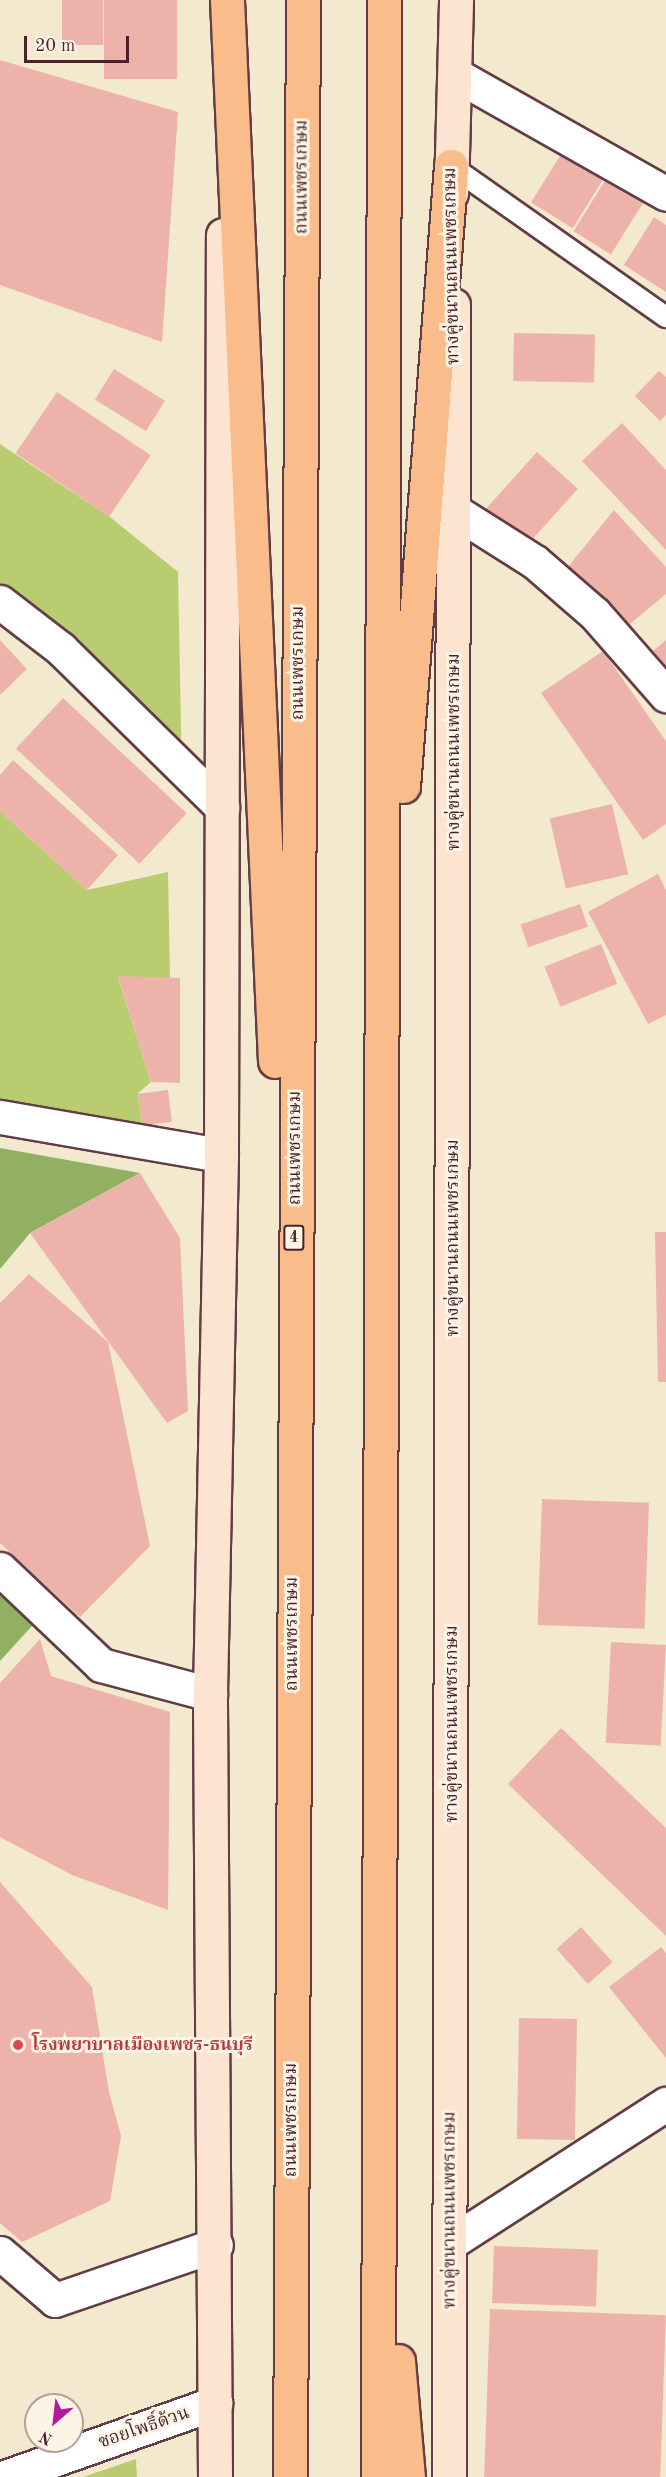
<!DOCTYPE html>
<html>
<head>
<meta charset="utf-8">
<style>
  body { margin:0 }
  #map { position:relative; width:666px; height:2477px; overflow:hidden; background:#f2e9cf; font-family:"Old Standard TT","Noto Serif Thai",serif }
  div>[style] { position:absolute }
  .green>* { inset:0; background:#b9cd70 }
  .forest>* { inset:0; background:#92b062 }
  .building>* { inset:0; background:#edb3ab; transform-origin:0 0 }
  .roads { filter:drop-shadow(2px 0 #633d44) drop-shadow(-2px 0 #633d44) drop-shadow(0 2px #633d44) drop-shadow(0 -2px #633d44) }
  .service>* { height:20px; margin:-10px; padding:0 10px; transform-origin:10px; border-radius:10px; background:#fff }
  .minor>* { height:33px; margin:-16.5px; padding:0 16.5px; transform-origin:16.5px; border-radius:16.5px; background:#fff }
  .secondary>* { height:33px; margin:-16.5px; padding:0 16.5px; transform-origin:16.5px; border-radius:16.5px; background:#fde4d0 }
  .trunk>* { height:33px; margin:-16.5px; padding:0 16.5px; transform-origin:16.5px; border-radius:16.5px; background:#f9bc8a }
  .dots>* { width:16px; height:16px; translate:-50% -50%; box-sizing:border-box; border:3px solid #fcf5e5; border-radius:50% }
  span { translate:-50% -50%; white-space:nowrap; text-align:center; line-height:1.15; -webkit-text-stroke:6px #fcf5e5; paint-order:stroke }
  .shield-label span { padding:2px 4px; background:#fcf5e5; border:2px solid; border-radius:4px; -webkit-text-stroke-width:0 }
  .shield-label { font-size:16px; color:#4a1f2b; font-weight:700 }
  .street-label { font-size:18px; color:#4a1f2b }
  .health-label { font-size:18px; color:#be3a42; font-weight:700 }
  .left { translate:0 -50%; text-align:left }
  .north { position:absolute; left:24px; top:2393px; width:60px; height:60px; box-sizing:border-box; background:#fcf5e5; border:2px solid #b59f9b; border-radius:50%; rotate:208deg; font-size:16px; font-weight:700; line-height:24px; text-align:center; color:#4a1f2b }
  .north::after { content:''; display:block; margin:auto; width:21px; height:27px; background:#b5179e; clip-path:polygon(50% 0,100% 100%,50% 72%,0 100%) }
  .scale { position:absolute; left:24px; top:36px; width:105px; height:27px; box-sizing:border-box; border:3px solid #4a1f2b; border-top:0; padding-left:8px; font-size:18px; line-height:21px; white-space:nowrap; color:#4a1f2b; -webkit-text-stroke:4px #fcf5e5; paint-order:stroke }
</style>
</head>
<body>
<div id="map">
  <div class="green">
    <i style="clip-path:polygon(0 444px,110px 517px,178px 572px,182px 780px,0 611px)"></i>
    <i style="clip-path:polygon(0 811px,87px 890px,168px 872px,170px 978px,118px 977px,151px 1082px,138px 1093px,142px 1125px,0 1102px)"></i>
    <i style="clip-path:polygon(136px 2459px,137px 2477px,83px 2477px)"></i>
  </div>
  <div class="forest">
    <i style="clip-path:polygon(0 1148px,140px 1173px,30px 1233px,0 1269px)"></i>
    <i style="clip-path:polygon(0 1578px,42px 1615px,0 1661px)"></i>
  </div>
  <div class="building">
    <i style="left:62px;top:0;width:41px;height:45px"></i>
    <i style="left:104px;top:0;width:73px;height:79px"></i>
    <i style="clip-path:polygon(0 60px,178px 112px,162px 342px,0 285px)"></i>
    <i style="left:565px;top:148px;width:49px;height:64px;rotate:32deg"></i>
    <i style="left:608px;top:176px;width:44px;height:65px;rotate:32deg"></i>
    <i style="clip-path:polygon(654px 217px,666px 225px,666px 292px,624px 265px)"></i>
    <i style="left:514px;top:333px;width:81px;height:48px;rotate:1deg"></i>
    <i style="left:114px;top:369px;width:60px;height:36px;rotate:32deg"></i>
    <i style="clip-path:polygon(659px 371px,666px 377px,666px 415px,660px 421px,635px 396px)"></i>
    <i style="left:57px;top:392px;width:113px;height:74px;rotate:34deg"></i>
    <i style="clip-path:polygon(622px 423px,666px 470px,666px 550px,582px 461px)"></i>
    <i style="left:537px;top:452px;width:55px;height:80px;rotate:42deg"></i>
    <i style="clip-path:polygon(614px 510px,666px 567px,666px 594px,624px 629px,563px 573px)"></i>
    <i style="clip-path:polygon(0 640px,27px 669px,0 695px)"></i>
    <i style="clip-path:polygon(666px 640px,666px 667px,653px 651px)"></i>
    <i style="clip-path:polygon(603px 651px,666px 741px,666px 824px,643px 840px,541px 693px)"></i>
    <i style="left:63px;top:698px;width:169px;height:69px;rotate:43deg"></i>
    <i style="clip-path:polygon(13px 760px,118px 855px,87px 890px,0 811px,0 775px)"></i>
    <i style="left:612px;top:804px;width:72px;height:64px;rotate:77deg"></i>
    <i style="clip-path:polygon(658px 874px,666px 890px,666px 1015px,648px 1024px,588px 912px)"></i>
    <i style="left:580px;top:904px;width:24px;height:63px;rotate:71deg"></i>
    <i style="left:601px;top:944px;width:43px;height:61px;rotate:68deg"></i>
    <i style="clip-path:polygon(118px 976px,180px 978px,180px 1083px,151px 1082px)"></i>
    <i style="left:168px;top:1090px;width:32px;height:30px;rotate:83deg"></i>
    <i style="clip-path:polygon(140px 1173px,180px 1238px,188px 1411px,167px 1423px,30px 1233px)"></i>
    <i style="clip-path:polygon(655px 1232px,666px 1232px,666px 1382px,658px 1382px)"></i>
    <i style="clip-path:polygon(29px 1274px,108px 1342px,150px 1546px,80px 1617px,0 1543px,0 1303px)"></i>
    <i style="left:542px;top:1499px;width:107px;height:126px;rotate:2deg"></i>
    <i style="clip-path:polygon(40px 1639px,51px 1676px,170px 1712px,168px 1910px,72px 1875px,0 1837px,0 1683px)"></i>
    <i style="left:611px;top:1642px;width:55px;height:101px;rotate:3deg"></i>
    <i style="clip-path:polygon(561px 1728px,666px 1828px,666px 1936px,508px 1784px)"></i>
    <i style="clip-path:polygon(0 1882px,92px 1987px,109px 2092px,121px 2136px,110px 2201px,22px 2242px,0 2223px)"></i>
    <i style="left:581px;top:1927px;width:47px;height:33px;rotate:48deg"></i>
    <i style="clip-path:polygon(661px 1947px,666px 1953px,666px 2058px,609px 1987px)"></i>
    <i style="left:519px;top:2018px;width:58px;height:121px;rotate:1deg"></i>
    <i style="left:494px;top:2246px;width:104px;height:57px;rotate:2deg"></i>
    <i style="left:490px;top:2309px;width:176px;height:168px;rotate:2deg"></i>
  </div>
  <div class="roads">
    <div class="service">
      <i style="left:451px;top:166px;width:263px;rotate:35.1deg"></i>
    </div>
    <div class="minor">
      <i style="left:456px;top:75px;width:241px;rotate:29.5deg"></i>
      <i style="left:456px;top:512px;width:93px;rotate:32.3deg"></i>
      <i style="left:535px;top:562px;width:79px;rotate:40.9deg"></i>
      <i style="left:595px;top:614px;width:108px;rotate:48.8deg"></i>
      <i style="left:0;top:602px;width:77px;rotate:37.6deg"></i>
      <i style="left:61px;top:649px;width:226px;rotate:44.5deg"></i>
      <i style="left:0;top:1117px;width:224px;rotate:9.8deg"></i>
      <i style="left:0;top:1569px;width:139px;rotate:43.5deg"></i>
      <i style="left:101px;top:1665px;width:113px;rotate:14.9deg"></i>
      <i style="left:450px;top:2243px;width:257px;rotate:-32.8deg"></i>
      <i style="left:0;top:2253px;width:72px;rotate:40.5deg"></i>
      <i style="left:55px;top:2300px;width:170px;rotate:-18.9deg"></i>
      <i style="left:5px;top:2477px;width:223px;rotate:-19.4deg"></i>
    </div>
    <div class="secondary">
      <i style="left:451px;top:193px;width:193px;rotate:-88.5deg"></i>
      <i style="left:215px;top:2477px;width:783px;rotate:-90.37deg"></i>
      <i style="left:210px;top:1694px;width:539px;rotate:-88.83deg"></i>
      <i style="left:221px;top:1155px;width:920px;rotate:-89.88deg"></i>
      <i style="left:449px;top:2477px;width:2172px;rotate:-89.89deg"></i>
    </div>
    <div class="trunk">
      <i style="left:227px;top:0;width:1062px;rotate:87.41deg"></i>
      <i style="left:403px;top:786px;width:622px;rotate:-85.57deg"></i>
      <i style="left:398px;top:2361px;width:116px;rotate:85.1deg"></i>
      <i style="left:290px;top:2477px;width:2477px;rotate:-89.7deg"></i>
      <i style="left:378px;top:2477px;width:2477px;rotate:-89.86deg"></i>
    </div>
  </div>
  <div class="dots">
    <i style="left:18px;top:2045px;background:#e0444e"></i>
  </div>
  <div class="shield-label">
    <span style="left:294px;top:1238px">4</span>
  </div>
  <div class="street-label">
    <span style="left:302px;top:177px;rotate:-90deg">ถนนเพชรเกษม</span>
    <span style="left:452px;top:266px;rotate:-91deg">ทางคู่ขนานถนนเพชรเกษม</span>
    <span style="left:298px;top:663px;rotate:-90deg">ถนนเพชรเกษม</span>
    <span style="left:454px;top:752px;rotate:-90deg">ทางคู่ขนานถนนเพชรเกษม</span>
    <span style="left:295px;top:1148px;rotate:-90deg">ถนนเพชรเกษม</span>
    <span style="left:453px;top:1238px;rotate:-90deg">ทางคู่ขนานถนนเพชรเกษม</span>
    <span style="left:292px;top:1634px;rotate:-90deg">ถนนเพชรเกษม</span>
    <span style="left:452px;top:1724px;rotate:-90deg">ทางคู่ขนานถนนเพชรเกษม</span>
    <span style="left:291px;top:2120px;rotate:-90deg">ถนนเพชรเกษม</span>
    <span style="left:450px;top:2210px;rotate:-90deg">ทางคู่ขนานถนนเพชรเกษม</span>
    <span style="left:144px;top:2428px;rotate:-19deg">ซอยโพธิ์ด้วน</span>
  </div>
  <div class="health-label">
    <span class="left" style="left:32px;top:2045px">โรงพยาบาลเมืองเพชร-ธนบุรี</span>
  </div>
  <div class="north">N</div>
  <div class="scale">20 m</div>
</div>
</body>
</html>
